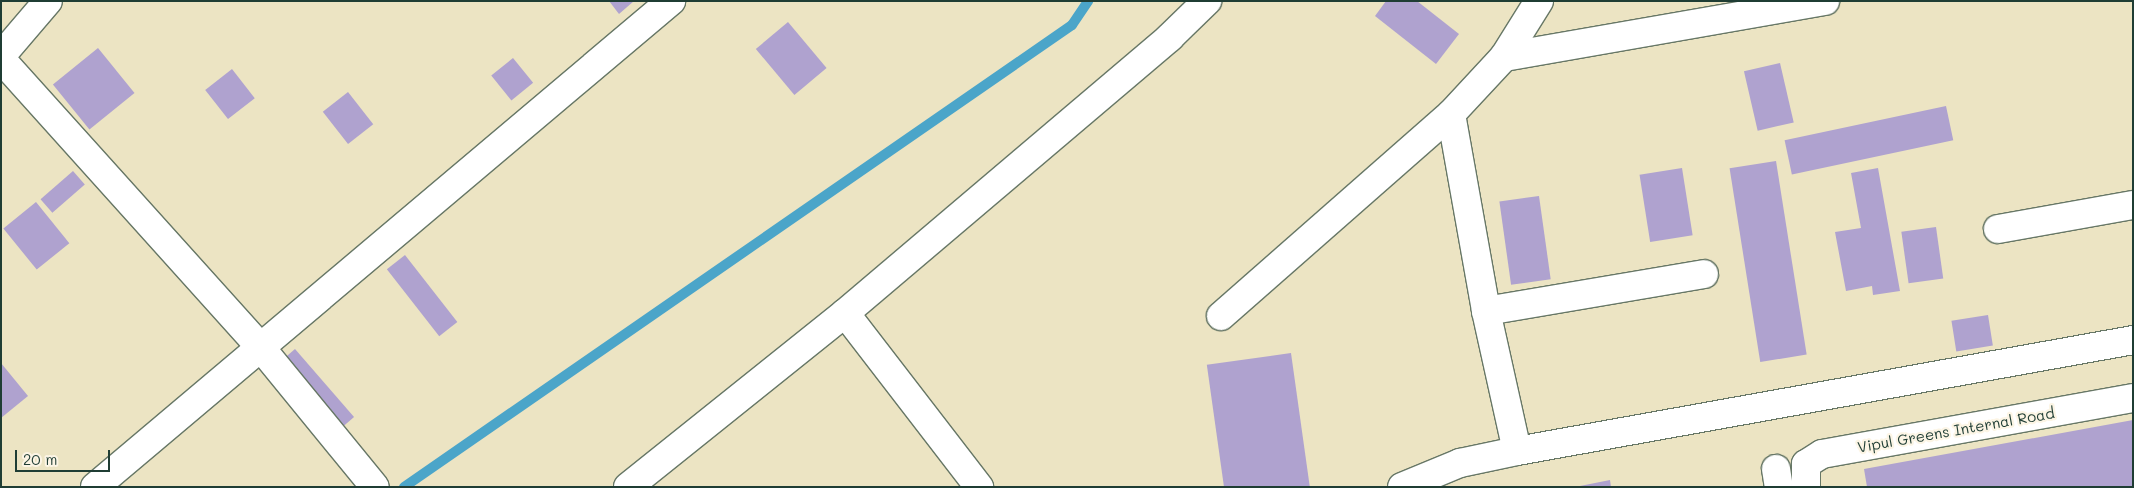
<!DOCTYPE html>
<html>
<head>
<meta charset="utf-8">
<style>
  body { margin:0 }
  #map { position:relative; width:2134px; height:488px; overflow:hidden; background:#ece4c3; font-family:Mali,sans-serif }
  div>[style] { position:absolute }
  .stream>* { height:10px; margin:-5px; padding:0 5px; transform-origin:5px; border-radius:5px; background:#4ba5c9 }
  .building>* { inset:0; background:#afa2cf; transform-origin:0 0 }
  .roads { filter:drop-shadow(1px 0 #677766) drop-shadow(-1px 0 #677766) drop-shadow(0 1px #677766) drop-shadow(0 -1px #677766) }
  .minor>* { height:28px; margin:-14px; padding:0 14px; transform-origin:14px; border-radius:14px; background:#fff }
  span { translate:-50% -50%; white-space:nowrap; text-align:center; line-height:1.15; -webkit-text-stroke:4.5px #fcf5e5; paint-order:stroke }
  .street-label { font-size:15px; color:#1f3d34 }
  .frame { position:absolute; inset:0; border:2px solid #1f3d34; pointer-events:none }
  .scale { position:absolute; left:15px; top:450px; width:95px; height:22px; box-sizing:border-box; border:2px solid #1f3d34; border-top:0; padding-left:6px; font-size:15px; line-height:18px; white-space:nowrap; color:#1f3d34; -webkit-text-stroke:4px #fcf5e5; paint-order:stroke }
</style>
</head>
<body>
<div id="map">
  <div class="stream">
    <i style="left:404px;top:487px;width:812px;rotate:-34.67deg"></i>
    <i style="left:1072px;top:25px;width:29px;rotate:-56deg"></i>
  </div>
  <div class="building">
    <i style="clip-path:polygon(609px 1px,634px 1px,619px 14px)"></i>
    <i style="clip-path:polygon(1386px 1px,1417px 1px,1459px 34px,1436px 64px,1375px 16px)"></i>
    <i style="left:788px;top:22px;width:60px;height:42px;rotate:50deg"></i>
    <i style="left:98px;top:48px;width:58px;height:58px;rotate:51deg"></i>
    <i style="left:513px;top:58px;width:32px;height:28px;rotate:51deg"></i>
    <i style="left:1780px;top:63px;width:61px;height:37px;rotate:77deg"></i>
    <i style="left:232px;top:69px;width:37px;height:34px;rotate:52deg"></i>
    <i style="left:348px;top:92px;width:41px;height:32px;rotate:52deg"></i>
    <i style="left:1946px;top:106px;width:35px;height:165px;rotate:78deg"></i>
    <i style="left:1776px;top:161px;width:196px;height:47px;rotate:81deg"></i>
    <i style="left:1682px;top:168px;width:68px;height:43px;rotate:81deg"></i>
    <i style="clip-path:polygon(1878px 168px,1900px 291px,1873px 295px,1872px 286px,1846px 291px,1835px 232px,1861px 228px,1851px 173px)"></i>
    <i style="left:73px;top:171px;width:18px;height:43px;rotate:49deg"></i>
    <i style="left:1539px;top:196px;width:84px;height:40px;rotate:82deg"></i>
    <i style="left:36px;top:202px;width:53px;height:42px;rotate:51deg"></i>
    <i style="left:1936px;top:227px;width:52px;height:35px;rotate:82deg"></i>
    <i style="left:405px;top:255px;width:85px;height:23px;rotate:52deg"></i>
    <i style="left:1988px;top:315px;width:31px;height:37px;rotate:81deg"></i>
    <i style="left:295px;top:349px;width:90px;height:18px;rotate:49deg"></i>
    <i style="left:1291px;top:353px;width:135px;height:85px;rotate:82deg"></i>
    <i style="clip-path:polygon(1px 363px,28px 396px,1px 418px)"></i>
    <i style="clip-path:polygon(2133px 420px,2133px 487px,1867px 487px,1864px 469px)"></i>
    <i style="clip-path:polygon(1610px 480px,1611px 487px,1580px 487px,1580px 486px)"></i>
  </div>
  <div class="roads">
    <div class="minor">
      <i style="left:1px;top:56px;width:72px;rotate:-49.5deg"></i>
      <i style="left:1504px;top:57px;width:326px;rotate:-9.9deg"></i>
      <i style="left:1px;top:59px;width:390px;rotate:48deg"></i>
      <i style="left:262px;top:349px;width:178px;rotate:50.7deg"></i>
      <i style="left:1451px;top:114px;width:200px;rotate:79.9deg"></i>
      <i style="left:1486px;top:311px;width:143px;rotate:77.5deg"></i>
      <i style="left:1998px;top:229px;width:137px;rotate:-10.1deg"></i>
      <i style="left:1486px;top:311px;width:221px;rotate:-9.6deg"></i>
      <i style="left:845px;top:313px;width:220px;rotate:52.4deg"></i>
      <i style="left:1221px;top:316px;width:306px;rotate:-41.3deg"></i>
      <i style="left:1451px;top:114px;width:78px;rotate:-47.1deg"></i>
      <i style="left:1504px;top:57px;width:66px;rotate:-58deg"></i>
      <i style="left:1776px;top:469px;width:18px;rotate:81deg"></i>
      <i style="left:95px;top:487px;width:754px;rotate:-40.16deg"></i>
      <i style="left:628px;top:487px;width:278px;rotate:-38.7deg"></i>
      <i style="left:845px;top:313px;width:426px;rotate:-40.3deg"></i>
      <i style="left:1170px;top:37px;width:52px;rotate:-44.2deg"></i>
      <i style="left:1402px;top:487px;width:63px;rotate:-22.5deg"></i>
      <i style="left:1460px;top:463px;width:58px;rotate:-11.9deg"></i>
      <i style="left:1517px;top:451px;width:626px;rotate:-10.21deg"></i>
      <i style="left:1806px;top:487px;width:23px;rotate:-90deg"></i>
      <i style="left:1806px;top:464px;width:19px;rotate:-32deg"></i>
      <i style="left:1822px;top:454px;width:316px;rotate:-10.2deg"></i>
    </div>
  </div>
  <div class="street-label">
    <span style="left:1956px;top:430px;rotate:-10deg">Vipul Greens Internal Road</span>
  </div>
  <div class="frame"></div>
  <div class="scale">20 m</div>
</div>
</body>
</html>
